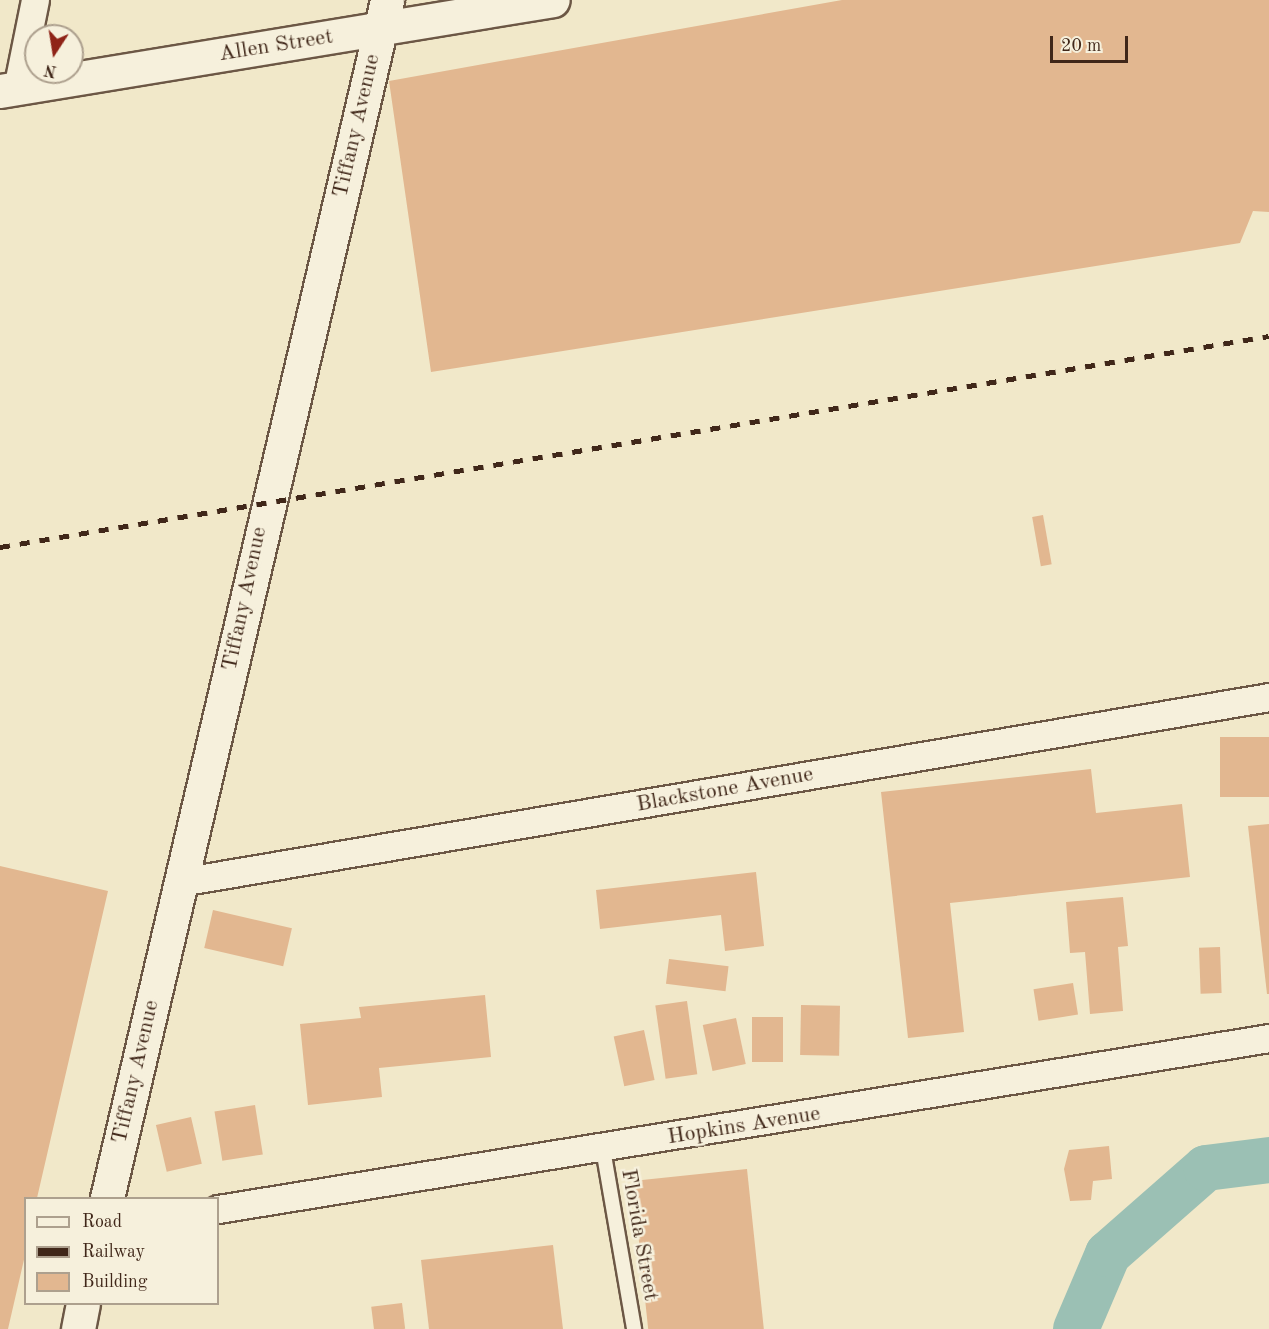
<!DOCTYPE html>
<html>
<head>
<meta charset="utf-8">
<style>
  body { margin:0 }
  #map { position:relative; width:1269px; height:1329px; overflow:hidden; background:#f1e8c9; font-family:"Old Standard TT",serif }
  div>[style] { position:absolute }
  .river>* { height:46px; margin:-23px; padding:0 23px; transform-origin:23px; border-radius:23px; background:#9bc0b4 }
  .building>* { inset:0; background:#e2b790; transform-origin:0 0 }
  .roads { filter:drop-shadow(2px 0 #6c5745) drop-shadow(-2px 0 #6c5745) drop-shadow(0 2px #6c5745) drop-shadow(0 -2px #6c5745) }
  .lane>* { height:14px; margin:-7px; padding:0 7px; transform-origin:7px; border-radius:7px; background:#f6f0dc }
  .street>* { height:27px; margin:-13.5px; padding:0 13.5px; transform-origin:13.5px; border-radius:13.5px; background:#f6f0dc }
  .secondary>* { height:33px; margin:-16.5px; padding:0 16.5px; transform-origin:16.5px; border-radius:16.5px; background:#f6f0dc }
  .rail>* { height:4.5px; margin-top:-2.25px; transform-origin:0; background:repeating-linear-gradient(90deg,#402719 0 10px,transparent 0 20px) }
  span { translate:-50% -50%; white-space:nowrap; text-align:center; line-height:1.15; -webkit-text-stroke:5px #f6f0dc; paint-order:stroke }
  .street-label { font-size:22px; color:#402719 }
  .legend { position:absolute; left:24px; top:1197px; width:195px; height:108px; box-sizing:border-box; background:#f6f0dc; border:2px solid #ada08e; margin:0; padding:8px 10px; list-style:none; font-size:18px; color:#402719 }
  .legend li { display:flex; align-items:center; gap:12px; height:30px }
  .legend b { width:30px; border:2px solid #ada08e }
  .north { position:absolute; left:24px; top:24px; width:60px; height:60px; box-sizing:border-box; background:#f6f0dc; border:2px solid #ada08e; border-radius:50%; rotate:192deg; font-size:16px; font-weight:700; line-height:24px; text-align:center; color:#402719 }
  .north::after { content:''; display:block; margin:auto; width:21px; height:27px; background:#8f2418; clip-path:polygon(50% 0,100% 100%,50% 72%,0 100%) }
  .scale { position:absolute; left:1050px; top:36px; width:78px; height:27px; box-sizing:border-box; border:3px solid #402719; border-top:0; padding-left:8px; font-size:18px; line-height:21px; white-space:nowrap; color:#402719; -webkit-text-stroke:4px #f6f0dc; paint-order:stroke }
</style>
</head>
<body>
<div id="map">
  <div class="river">
    <i style="left:1076px;top:1329px;width:82px;rotate:-66.9deg"></i>
    <i style="left:1108px;top:1254px;width:130px;rotate:-41.3deg"></i>
    <i style="left:1206px;top:1168px;width:64px;rotate:-7.2deg"></i>
  </div>
  <div class="building">
    <i style="clip-path:polygon(842px 0,1269px 0,1269px 212px,1253px 211px,1240px 243px,431px 372px,389px 81px)"></i>
    <i style="left:1043px;top:515px;width:50px;height:11px;rotate:80deg"></i>
    <i style="left:1269px;top:737px;width:60px;height:49px;rotate:90deg"></i>
    <i style="clip-path:polygon(1091px 769px,1096px 813px,1182px 804px,1190px 877px,950px 903px,964px 1032px,908px 1038px,881px 792px)"></i>
    <i style="clip-path:polygon(1269px 824px,1269px 994px,1267px 994px,1248px 826px)"></i>
    <i style="clip-path:polygon(0 866px,108px 891px,37px 1198px,26px 1198px,26px 1251px,8px 1329px,0 1329px)"></i>
    <i style="clip-path:polygon(756px 872px,764px 946px,725px 951px,721px 915px,600px 929px,596px 890px)"></i>
    <i style="clip-path:polygon(1123px 897px,1128px 946px,1118px 947px,1123px 1011px,1090px 1014px,1085px 952px,1070px 953px,1066px 902px)"></i>
    <i style="left:213px;top:910px;width:81px;height:39px;rotate:13deg"></i>
    <i style="left:1220px;top:947px;width:46px;height:21px;rotate:88deg"></i>
    <i style="left:669px;top:959px;width:60px;height:25px;rotate:7deg"></i>
    <i style="left:1073px;top:983px;width:32px;height:40px;rotate:81deg"></i>
    <i style="clip-path:polygon(485px 995px,491px 1057px,379px 1068px,382px 1097px,308px 1105px,300px 1024px,361px 1018px,359px 1007px)"></i>
    <i style="left:687px;top:1001px;width:74px;height:32px;rotate:82deg"></i>
    <i style="left:801px;top:1005px;width:39px;height:50px;rotate:1deg"></i>
    <i style="left:752px;top:1017px;width:31px;height:45px"></i>
    <i style="left:736px;top:1018px;width:47px;height:34px;rotate:78deg"></i>
    <i style="left:644px;top:1030px;width:51px;height:31px;rotate:78deg"></i>
    <i style="left:255px;top:1105px;width:50px;height:41px;rotate:81deg"></i>
    <i style="left:191px;top:1117px;width:48px;height:36px;rotate:77deg"></i>
    <i style="clip-path:polygon(1109px 1146px,1112px 1179px,1093px 1181px,1091px 1200px,1070px 1201px,1064px 1169px,1069px 1150px)"></i>
    <i style="left:747px;top:1169px;width:161px;height:115px;rotate:84deg"></i>
    <i style="clip-path:polygon(553px 1245px,563px 1329px,429px 1329px,421px 1260px)"></i>
    <i style="left:402px;top:1303px;width:26px;height:31px;rotate:83deg"></i>
  </div>
  <div class="roads">
    <div class="lane">
      <i style="left:603px;top:1149px;width:183px;rotate:80.2deg"></i>
    </div>
    <div class="street">
      <i style="left:17px;top:89px;width:91px;rotate:-78.6deg"></i>
      <i style="left:180px;top:882px;width:1105px;rotate:-9.64deg"></i>
      <i style="left:218px;top:1209px;width:1065px;rotate:-9.24deg"></i>
    </div>
    <div class="secondary">
      <i style="left:0;top:91px;width:560px;rotate:-9.34deg"></i>
      <i style="left:107px;top:1198px;width:1230px;rotate:-76.84deg"></i>
      <i style="left:78px;top:1329px;width:25px;rotate:-79deg"></i>
    </div>
  </div>
  <div class="rail">
    <i style="left:0;top:547px;width:1286px;rotate:-9.44deg"></i>
  </div>
  <div class="street-label">
    <span style="left:276px;top:46px;rotate:-9deg">Allen Street</span>
    <span style="left:357px;top:126px;rotate:-77deg">Tiffany Avenue</span>
    <span style="left:245px;top:599px;rotate:-78deg">Tiffany Avenue</span>
    <span style="left:725px;top:790px;rotate:-10deg">Blackstone Avenue</span>
    <span style="left:136px;top:1072px;rotate:-77deg">Tiffany Avenue</span>
    <span style="left:744px;top:1126px;rotate:-9deg">Hopkins Avenue</span>
    <span style="left:639px;top:1235px;rotate:80deg">Florida Street</span>
  </div>
  <ul class="legend">
  <li><b style="height:8px;background:#f6f0dc"></b>Road</li>
  <li><b style="height:8px;background:#402719"></b>Railway</li>
  <li><b style="height:16px;background:#e2b790"></b>Building</li>
  </ul>
  <div class="north">N</div>
  <div class="scale">20 m</div>
</div>
</body>
</html>
